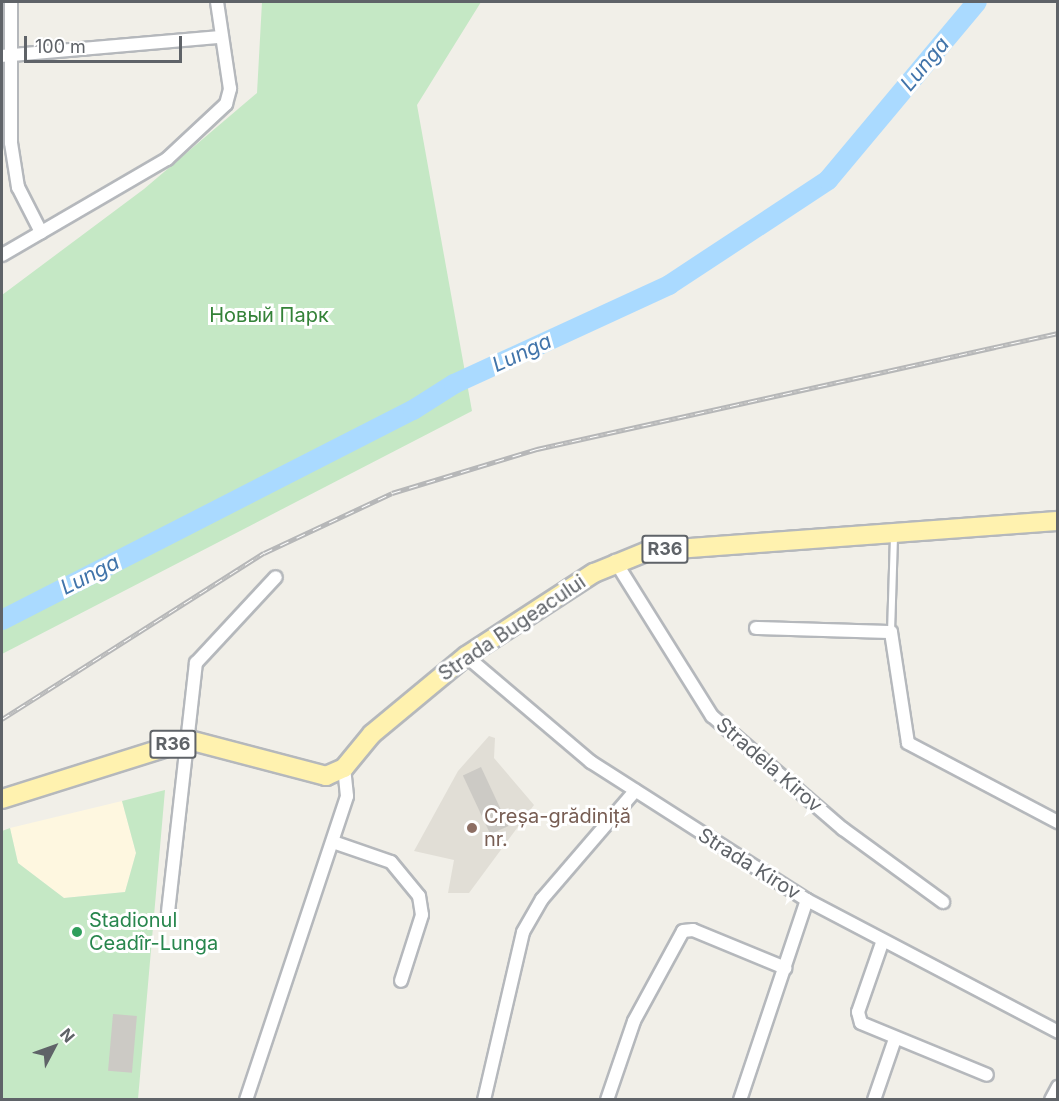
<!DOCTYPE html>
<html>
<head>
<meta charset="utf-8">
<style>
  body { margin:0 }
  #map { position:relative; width:1059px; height:1101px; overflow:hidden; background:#f1efe8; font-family:Inter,sans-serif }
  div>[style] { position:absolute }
  .commercial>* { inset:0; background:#fef7e0 }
  .education>* { inset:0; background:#e1ded6 }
  .green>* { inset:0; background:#c5e8c5 }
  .river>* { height:20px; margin:-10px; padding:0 10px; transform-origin:10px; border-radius:10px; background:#aadaff }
  .building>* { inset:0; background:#cccac5; transform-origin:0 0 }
  .roads { filter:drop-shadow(2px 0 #b5b8bc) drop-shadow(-2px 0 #b5b8bc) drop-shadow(0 2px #b5b8bc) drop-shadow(0 -2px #b5b8bc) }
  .service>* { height:6px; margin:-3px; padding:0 3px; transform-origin:3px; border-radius:3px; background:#fff }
  .minor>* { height:12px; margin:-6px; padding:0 6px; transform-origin:6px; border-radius:6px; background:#fff }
  .primary>* { height:18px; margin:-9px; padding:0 9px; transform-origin:9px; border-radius:9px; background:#fff2af }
  .rail>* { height:5px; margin-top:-2.5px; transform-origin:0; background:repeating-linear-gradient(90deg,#fff 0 9px,#b6b7b8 0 18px); box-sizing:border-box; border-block:2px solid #b6b7b8 }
  .dots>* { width:16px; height:16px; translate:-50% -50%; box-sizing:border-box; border:3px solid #fff; border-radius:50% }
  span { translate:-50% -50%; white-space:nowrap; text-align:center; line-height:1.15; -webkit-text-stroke:6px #fff; paint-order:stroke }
  .shield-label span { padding:2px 4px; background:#fff; border:2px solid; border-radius:4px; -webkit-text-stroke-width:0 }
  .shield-label { font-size:18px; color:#5f6368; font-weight:700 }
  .park-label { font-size:20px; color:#348238 }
  .street-label { font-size:20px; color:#5f6368 }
  .education-label { font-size:20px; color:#785e54 }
  .left { translate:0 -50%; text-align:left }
  .leisure-label { font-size:20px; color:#27864d }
  .water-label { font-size:21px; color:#4174aa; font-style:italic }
  .frame { position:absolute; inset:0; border:3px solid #5f6368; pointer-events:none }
  .north { position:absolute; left:24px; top:1017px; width:60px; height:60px; -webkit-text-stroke:4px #fff; paint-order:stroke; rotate:49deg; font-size:16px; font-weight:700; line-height:24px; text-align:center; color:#5f6368 }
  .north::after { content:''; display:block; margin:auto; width:21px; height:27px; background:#5f6368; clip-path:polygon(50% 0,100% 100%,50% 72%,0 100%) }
  .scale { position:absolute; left:24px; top:36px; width:158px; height:27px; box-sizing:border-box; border:3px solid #5f6368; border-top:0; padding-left:8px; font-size:18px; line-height:21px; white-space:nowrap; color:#5f6368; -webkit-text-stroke:4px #fff; paint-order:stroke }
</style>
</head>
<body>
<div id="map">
  <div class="commercial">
    <i style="clip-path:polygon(122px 801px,136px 853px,125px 892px,64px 898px,18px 863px,10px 828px)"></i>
  </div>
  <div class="education">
    <i style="clip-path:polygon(489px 736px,495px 738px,494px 758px,534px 805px,469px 893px,448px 893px,454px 860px,414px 851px,458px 771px)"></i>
  </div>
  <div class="green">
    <i style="clip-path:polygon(262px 2px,481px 2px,417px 105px,472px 411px,2px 654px,2px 295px,144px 189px,257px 93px)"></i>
    <i style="clip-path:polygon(165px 790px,138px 1099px,2px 1099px,2px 831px,10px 828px,18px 863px,64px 898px,125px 892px,136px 853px,122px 801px)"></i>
  </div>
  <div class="river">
    <i style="left:2px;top:620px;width:462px;rotate:-27.1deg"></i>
    <i style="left:413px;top:410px;width:49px;rotate:-32.4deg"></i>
    <i style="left:454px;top:384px;width:237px;rotate:-24.7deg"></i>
    <i style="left:669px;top:285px;width:191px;rotate:-33.4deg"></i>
    <i style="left:828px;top:180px;width:232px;rotate:-50.1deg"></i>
  </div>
  <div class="building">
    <i style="left:481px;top:767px;width:65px;height:20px;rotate:65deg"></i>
    <i style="left:113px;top:1014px;width:24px;height:57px;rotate:5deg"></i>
  </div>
  <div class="roads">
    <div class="service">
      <i style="left:891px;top:632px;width:96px;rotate:-88.2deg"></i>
    </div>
    <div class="minor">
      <i style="left:11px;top:2px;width:141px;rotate:90deg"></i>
      <i style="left:11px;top:143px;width:45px;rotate:81deg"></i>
      <i style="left:18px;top:187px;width:51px;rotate:62.9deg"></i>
      <i style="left:2px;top:56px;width:219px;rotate:-5deg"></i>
      <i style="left:2px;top:255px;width:191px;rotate:-30.2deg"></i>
      <i style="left:167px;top:159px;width:81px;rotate:-43deg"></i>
      <i style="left:226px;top:104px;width:16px;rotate:-75deg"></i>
      <i style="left:230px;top:89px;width:88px;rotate:-98.5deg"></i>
      <i style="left:615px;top:561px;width:183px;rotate:58deg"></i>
      <i style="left:712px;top:716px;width:173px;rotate:40.8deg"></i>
      <i style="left:843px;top:829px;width:124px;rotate:36.1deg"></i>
      <i style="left:756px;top:628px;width:135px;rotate:1.7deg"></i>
      <i style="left:891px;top:632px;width:112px;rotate:81.3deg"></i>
      <i style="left:908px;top:743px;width:170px;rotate:27.8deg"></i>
      <i style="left:466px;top:656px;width:164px;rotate:40.3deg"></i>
      <i style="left:591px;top:762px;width:256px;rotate:32.6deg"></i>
      <i style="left:807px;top:900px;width:284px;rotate:27.7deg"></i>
      <i style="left:333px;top:842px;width:61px;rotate:19deg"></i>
      <i style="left:391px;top:862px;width:44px;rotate:50.5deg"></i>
      <i style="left:419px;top:896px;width:19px;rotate:81deg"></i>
      <i style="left:422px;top:915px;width:69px;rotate:107.7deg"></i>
      <i style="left:168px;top:912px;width:251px;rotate:-83.6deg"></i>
      <i style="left:196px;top:663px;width:117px;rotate:-47.1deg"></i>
      <i style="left:882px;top:943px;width:73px;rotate:109.2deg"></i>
      <i style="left:858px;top:1012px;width:11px;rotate:75deg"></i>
      <i style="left:861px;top:1023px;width:136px;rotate:22.4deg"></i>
      <i style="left:246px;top:1100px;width:320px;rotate:-71.6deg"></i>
      <i style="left:347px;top:796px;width:28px;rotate:-96deg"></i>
      <i style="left:484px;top:1100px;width:172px;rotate:-76.9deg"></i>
      <i style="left:523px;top:932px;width:38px;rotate:-60deg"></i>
      <i style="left:542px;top:899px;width:143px;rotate:-49.3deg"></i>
      <i style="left:607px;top:1100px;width:83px;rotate:-71.1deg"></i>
      <i style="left:634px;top:1021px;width:102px;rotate:-61.4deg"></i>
      <i style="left:683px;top:931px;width:10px;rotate:-6deg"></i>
      <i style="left:693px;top:930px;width:100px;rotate:22.4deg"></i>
      <i style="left:740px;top:1100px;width:211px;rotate:-71.5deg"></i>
      <i style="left:874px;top:1100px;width:65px;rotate:-71deg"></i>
      <i style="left:1051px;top:1100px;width:15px;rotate:-62deg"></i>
    </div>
    <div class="primary">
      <i style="left:2px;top:799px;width:196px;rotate:-17.5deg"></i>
      <i style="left:189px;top:740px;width:142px;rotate:14.7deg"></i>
      <i style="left:326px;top:776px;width:20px;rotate:-24deg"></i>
      <i style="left:344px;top:768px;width:44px;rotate:-50.5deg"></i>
      <i style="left:372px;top:734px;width:122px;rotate:-39.7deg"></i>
      <i style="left:466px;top:656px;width:153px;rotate:-33deg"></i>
      <i style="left:594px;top:573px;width:58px;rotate:-22.2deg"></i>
      <i style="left:648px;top:551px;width:411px;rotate:-4.2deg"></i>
    </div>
  </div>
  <div class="rail">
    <i style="left:2px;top:719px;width:310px;rotate:-32.4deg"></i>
    <i style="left:264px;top:553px;width:141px;rotate:-25.1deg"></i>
    <i style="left:392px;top:493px;width:152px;rotate:-16.9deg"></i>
    <i style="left:537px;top:449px;width:534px;rotate:-12.55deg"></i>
  </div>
  <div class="dots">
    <i style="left:472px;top:828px;background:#8d6e63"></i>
    <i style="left:77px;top:932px;background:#2e9e5b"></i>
  </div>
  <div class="shield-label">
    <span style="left:665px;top:549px">R36</span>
    <span style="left:173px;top:744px">R36</span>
  </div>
  <div class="park-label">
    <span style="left:269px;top:315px">Новый Парк</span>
  </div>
  <div class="street-label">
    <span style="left:512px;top:628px;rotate:-34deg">Strada Bugeacului</span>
    <span style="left:769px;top:765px;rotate:41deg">Stradela Kirov</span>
    <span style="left:749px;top:864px;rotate:32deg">Strada Kirov</span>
  </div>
  <div class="education-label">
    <span class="left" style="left:484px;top:828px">Creșa-grădiniță<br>nr.</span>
  </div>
  <div class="leisure-label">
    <span class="left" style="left:89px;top:932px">Stadionul<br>Ceadîr-Lunga</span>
  </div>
  <div class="water-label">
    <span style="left:925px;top:64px;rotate:-50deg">Lunga</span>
    <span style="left:522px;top:353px;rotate:-25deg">Lunga</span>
    <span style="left:90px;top:575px;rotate:-27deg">Lunga</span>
  </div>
  <div class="frame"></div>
  <div class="north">N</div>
  <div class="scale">100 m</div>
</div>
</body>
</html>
